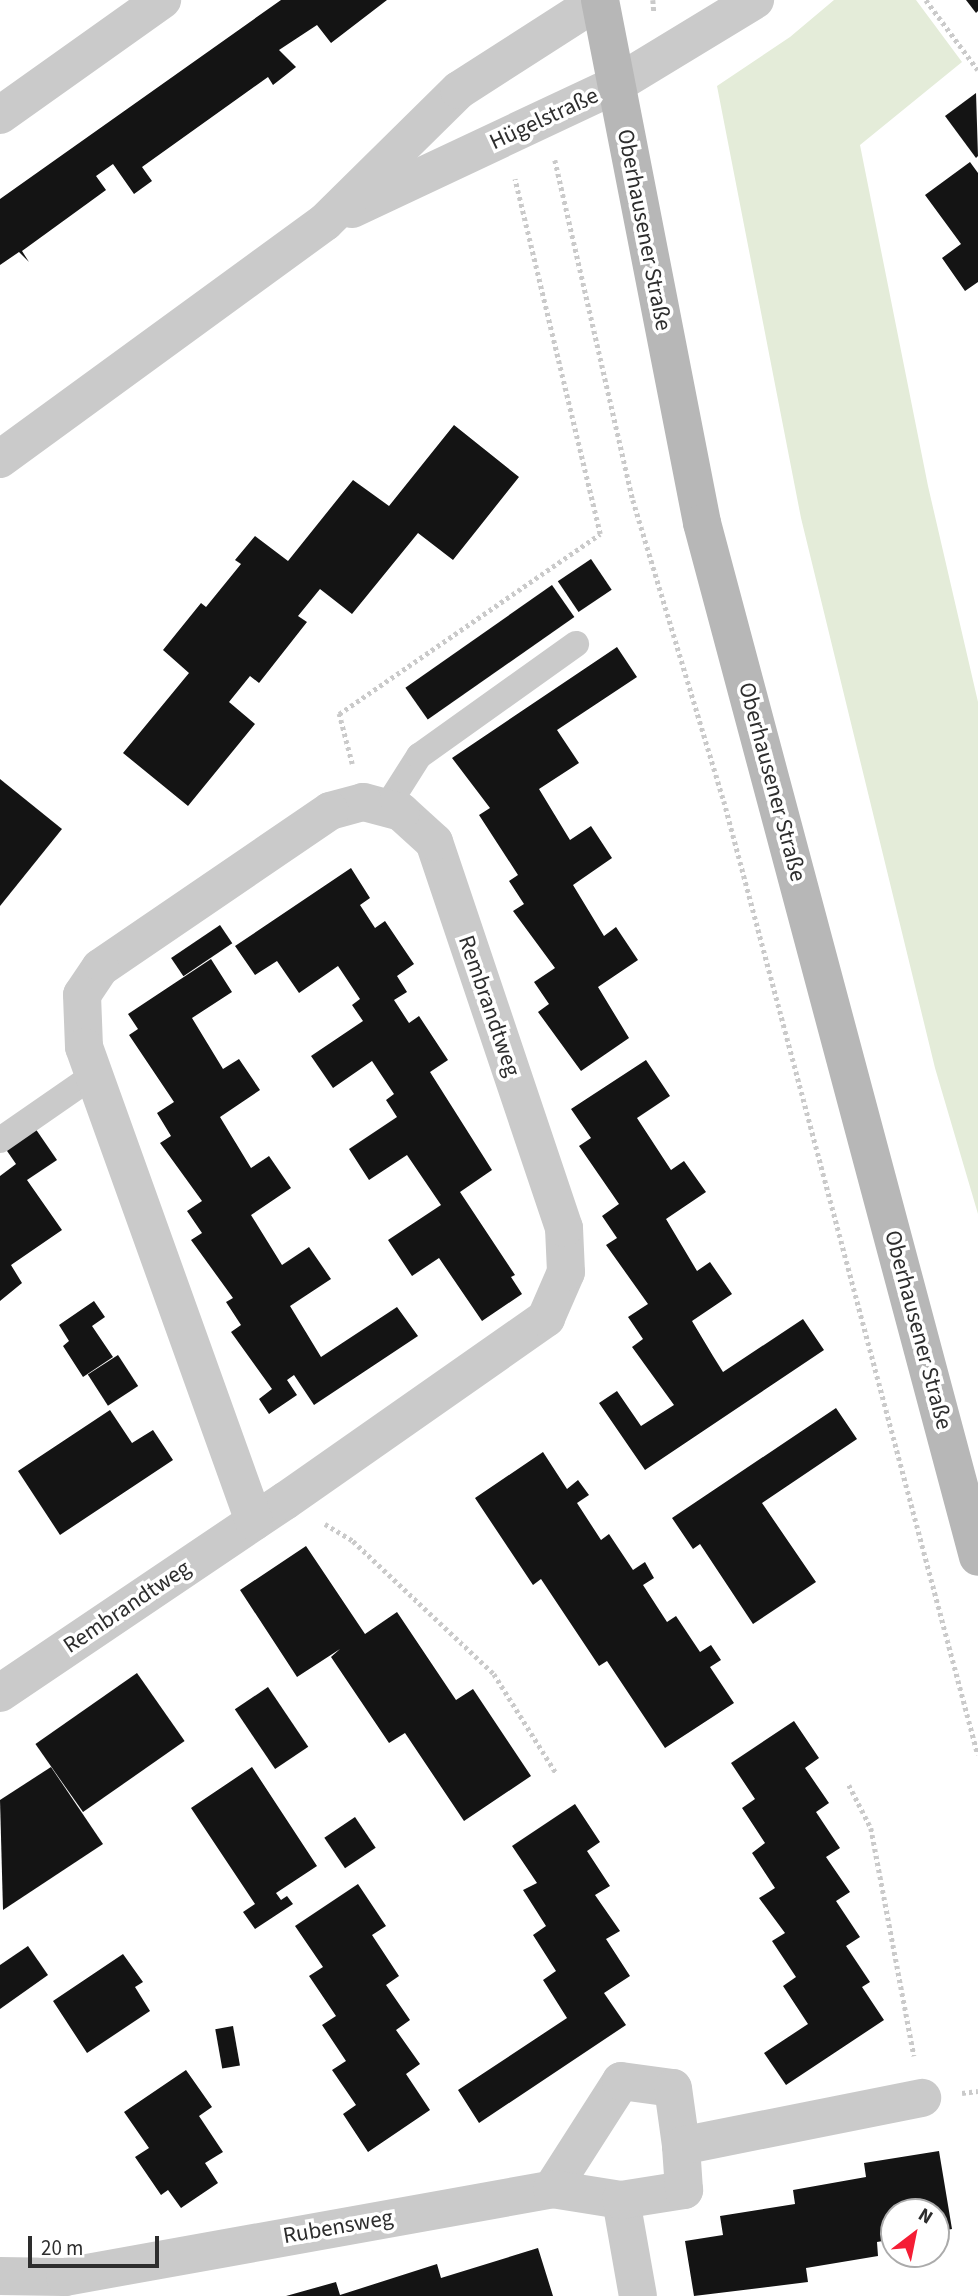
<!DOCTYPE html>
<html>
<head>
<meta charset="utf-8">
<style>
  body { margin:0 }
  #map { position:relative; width:978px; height:2296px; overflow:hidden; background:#fff; font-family:"Source Sans 3",sans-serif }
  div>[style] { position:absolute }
  .green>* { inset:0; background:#e4ecd9 }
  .building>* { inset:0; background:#141414; transform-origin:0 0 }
  .path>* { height:4.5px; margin-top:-2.25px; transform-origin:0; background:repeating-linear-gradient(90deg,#cacaca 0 3.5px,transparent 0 7px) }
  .service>* { height:26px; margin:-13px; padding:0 13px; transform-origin:13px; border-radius:13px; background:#cacaca }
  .minor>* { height:38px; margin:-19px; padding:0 19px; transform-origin:19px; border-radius:19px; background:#cacaca }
  .tertiary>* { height:38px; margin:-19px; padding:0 19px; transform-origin:19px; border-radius:19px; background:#cacaca }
  .secondary>* { height:38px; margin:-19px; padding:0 19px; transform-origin:19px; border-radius:19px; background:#b7b7b7 }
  span { translate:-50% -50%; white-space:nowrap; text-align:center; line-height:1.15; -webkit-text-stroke:7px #fff; paint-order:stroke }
  .street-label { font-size:23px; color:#2d2d2d }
  .north { position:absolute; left:880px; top:2198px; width:70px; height:70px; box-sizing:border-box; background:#fff; border:2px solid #ababab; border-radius:50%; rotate:32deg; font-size:19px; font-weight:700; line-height:28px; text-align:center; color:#2d2d2d }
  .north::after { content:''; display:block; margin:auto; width:24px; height:32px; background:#f51e35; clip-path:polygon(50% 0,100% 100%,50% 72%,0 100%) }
  .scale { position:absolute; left:28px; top:2236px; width:131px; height:32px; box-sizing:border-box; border:4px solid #2d2d2d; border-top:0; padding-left:9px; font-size:21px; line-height:24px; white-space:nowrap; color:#2d2d2d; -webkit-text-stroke:5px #fff; paint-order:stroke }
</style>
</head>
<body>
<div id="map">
  <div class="green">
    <i style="clip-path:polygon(834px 0,916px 0,962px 62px,860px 145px,928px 486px,978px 702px,978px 1214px,935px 1068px,801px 518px,717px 86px,790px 37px)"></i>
  </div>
  <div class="building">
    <i style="clip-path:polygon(281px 0,387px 0,331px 43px,317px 25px,279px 50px,296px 67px,273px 85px,268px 77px,142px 167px,152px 181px,134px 194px,113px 164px,96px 176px,106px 190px,22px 251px,29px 262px,19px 252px,0 265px,0 199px)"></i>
    <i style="clip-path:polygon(966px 0,978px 0,978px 11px,976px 13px)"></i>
    <i style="clip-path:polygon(976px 93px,978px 156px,976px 158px,945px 116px)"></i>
    <i style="clip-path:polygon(970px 162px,978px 173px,978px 282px,965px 291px,942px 258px,961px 244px,925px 195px)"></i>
    <i style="clip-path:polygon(454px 425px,519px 477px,453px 560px,418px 533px,352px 614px,320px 589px,298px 616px,307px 622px,259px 683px,250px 676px,229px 702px,255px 724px,188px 806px,123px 753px,189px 673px,163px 650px,201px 603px,206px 607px,241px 564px,235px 560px,255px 536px,288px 561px,353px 480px,389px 506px)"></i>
    <i style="left:591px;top:559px;width:37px;height:40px;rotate:56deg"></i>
    <i style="left:552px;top:585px;width:39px;height:179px;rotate:55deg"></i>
    <i style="clip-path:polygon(617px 647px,637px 677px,557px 730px,579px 763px,539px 789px,570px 840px,591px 826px,612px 858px,573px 885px,604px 936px,616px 927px,638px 960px,598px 987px,629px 1038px,581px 1071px,538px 1012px,549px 1004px,534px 982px,555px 968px,513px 911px,524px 904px,509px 881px,518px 875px,479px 815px,490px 808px,452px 758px)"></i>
    <i style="clip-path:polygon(0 779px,62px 829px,0 906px)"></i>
    <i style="clip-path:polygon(351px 868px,370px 898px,360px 905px,375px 928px,385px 921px,414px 964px,397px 976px,407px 992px,394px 1000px,409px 1023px,419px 1016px,448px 1060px,430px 1072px,492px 1170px,460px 1192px,515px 1275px,511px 1277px,522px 1294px,482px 1321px,439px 1258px,412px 1276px,388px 1240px,441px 1205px,407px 1155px,369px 1180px,349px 1149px,397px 1117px,386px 1100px,394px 1094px,372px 1061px,333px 1088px,311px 1056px,363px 1021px,352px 1005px,360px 999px,338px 966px,299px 993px,277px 961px,255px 975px,235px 946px)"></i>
    <i style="left:220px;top:925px;width:22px;height:59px;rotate:56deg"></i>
    <i style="clip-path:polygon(211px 959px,232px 992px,192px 1018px,223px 1069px,239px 1059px,260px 1090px,220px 1117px,251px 1168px,269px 1156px,291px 1188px,251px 1215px,282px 1265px,309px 1247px,331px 1279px,290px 1306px,321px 1357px,397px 1307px,418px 1336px,314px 1405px,294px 1375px,287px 1380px,297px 1395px,269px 1414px,259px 1399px,272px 1389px,231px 1332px,241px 1325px,226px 1302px,233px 1298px,191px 1240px,202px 1233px,187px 1211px,202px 1201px,160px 1143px,171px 1136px,157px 1113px,174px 1102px,129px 1035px,138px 1029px,128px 1014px)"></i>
    <i style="clip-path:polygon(646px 1060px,670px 1096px,637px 1118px,671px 1170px,684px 1161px,706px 1192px,666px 1219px,697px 1271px,710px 1262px,732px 1294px,692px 1321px,713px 1356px,723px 1372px,803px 1319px,824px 1350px,645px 1470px,599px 1403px,617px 1391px,641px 1426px,674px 1405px,632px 1347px,643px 1339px,628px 1317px,648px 1304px,606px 1245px,617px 1238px,602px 1216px,619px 1204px,579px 1146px,591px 1138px,571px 1109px)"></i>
    <i style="clip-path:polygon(35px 1128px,57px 1160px,27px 1180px,62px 1230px,11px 1265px,22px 1283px,0 1301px,0 1176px,16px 1164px,5px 1148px)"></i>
    <i style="clip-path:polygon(94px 1301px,105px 1317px,92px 1326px,113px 1357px,83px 1377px,63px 1346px,69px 1341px,59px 1325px)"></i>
    <i style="left:118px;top:1355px;width:37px;height:36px;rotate:57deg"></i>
    <i style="clip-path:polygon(836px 1408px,857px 1439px,762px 1503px,816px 1582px,753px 1624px,700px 1544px,693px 1549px,672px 1518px)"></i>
    <i style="clip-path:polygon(110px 1410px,132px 1443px,153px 1430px,173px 1460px,60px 1535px,18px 1471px)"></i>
    <i style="clip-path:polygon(543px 1452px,567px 1489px,578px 1480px,589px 1495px,577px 1503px,601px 1540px,609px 1534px,633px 1570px,645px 1562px,654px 1578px,643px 1585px,667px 1622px,676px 1616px,700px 1652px,711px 1645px,721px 1660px,710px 1667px,734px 1703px,665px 1748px,607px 1661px,599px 1666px,541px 1579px,533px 1585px,475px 1498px)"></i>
    <i style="clip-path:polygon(306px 1546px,365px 1634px,397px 1612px,456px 1700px,473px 1689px,531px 1776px,464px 1821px,405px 1733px,389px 1743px,331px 1657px,340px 1649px,297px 1677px,240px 1590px)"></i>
    <i style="left:137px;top:1673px;width:83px;height:124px;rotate:55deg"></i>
    <i style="left:268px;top:1687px;width:72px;height:40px;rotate:56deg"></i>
    <i style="clip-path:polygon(794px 1721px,819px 1758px,805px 1768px,829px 1803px,816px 1812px,840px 1848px,826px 1857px,850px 1892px,836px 1901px,860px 1937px,846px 1946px,870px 1982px,862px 1987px,884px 2020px,786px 2085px,764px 2053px,808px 2024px,783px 1986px,796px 1977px,772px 1941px,785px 1933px,759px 1898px,775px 1888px,752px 1853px,765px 1843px,742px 1808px,755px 1799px,731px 1763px)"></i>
    <i style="clip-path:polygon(51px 1767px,103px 1844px,3px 1910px,0 1800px)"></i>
    <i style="clip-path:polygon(252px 1767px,317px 1866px,276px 1893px,281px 1900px,287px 1896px,293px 1904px,255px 1929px,243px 1912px,255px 1904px,191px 1808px)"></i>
    <i style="clip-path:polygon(575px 1804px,600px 1842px,587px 1851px,610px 1886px,595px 1895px,620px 1931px,606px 1939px,630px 1976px,604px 1993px,626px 2025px,479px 2123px,458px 2090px,567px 2018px,543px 1980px,556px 1971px,533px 1935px,546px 1926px,523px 1890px,537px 1883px,512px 1846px)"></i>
    <i style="left:355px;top:1817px;width:37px;height:37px;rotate:56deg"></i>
    <i style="clip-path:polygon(358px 1884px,386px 1926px,372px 1935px,399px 1976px,386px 1985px,410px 2020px,396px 2030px,420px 2064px,406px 2074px,430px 2110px,368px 2152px,343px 2114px,356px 2105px,332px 2070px,346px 2061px,322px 2025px,336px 2016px,309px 1976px,323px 1967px,295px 1926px)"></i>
    <i style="clip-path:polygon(28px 1946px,48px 1975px,0 2009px,0 1965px)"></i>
    <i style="clip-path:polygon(123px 1954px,143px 1982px,135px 1987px,150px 2011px,87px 2053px,53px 2001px)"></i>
    <i style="left:233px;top:2026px;width:40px;height:18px;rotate:80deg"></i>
    <i style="clip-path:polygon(186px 2070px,212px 2107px,199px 2116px,223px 2152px,205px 2163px,218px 2183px,181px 2208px,168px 2190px,161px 2195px,135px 2157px,149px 2148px,124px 2112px)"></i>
    <i style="clip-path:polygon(939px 2151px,952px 2229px,936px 2232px,936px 2212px,894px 2212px,894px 2239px,877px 2242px,878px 2256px,806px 2268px,808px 2282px,694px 2296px,685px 2241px,723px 2235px,720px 2216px,795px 2204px,793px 2190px,866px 2177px,864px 2163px)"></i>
    <i style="clip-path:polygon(538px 2248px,553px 2296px,286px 2296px,336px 2282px,340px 2295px,437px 2264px,441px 2278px)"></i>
  </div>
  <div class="path">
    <i style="left:653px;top:0;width:12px;rotate:85deg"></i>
    <i style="left:926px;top:0;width:87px;rotate:53.4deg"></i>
    <i style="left:555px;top:160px;width:349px;rotate:77.1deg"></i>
    <i style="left:633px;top:500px;width:314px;rotate:73.2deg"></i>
    <i style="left:724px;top:801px;width:987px;rotate:75.09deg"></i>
    <i style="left:352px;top:764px;width:52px;rotate:-104.6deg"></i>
    <i style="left:339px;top:714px;width:317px;rotate:-34.6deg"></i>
    <i style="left:600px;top:534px;width:365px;rotate:-103.5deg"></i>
    <i style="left:325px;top:1524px;width:33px;rotate:31deg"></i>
    <i style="left:353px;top:1541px;width:194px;rotate:43.3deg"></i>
    <i style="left:494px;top:1674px;width:117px;rotate:57.9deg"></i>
    <i style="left:849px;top:1785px;width:48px;rotate:62.9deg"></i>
    <i style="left:871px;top:1828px;width:232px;rotate:79.3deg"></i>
    <i style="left:962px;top:2093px;width:16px;rotate:-7deg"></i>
  </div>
  <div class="service">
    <i style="left:386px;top:808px;width:62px;rotate:-57.6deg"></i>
    <i style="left:419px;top:756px;width:193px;rotate:-35.5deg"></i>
    <i style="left:0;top:1140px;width:114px;rotate:-34.7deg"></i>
  </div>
  <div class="minor">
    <i style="left:0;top:115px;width:199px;rotate:-35.4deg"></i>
    <i style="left:352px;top:209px;width:291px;rotate:-25.2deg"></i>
    <i style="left:0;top:459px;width:402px;rotate:-36.1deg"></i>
    <i style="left:325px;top:222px;width:188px;rotate:-44.6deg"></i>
    <i style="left:459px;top:90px;width:166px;rotate:-32.7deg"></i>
    <i style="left:0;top:1693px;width:344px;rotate:-34deg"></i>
    <i style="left:285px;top:1501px;width:319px;rotate:-35deg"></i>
    <i style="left:546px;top:1318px;width:50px;rotate:-66.5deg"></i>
    <i style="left:566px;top:1272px;width:44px;rotate:-92.6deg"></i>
    <i style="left:564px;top:1228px;width:407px;rotate:-108.6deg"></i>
    <i style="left:434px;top:842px;width:45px;rotate:-137.7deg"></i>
    <i style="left:401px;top:812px;width:39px;rotate:-165deg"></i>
    <i style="left:363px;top:802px;width:34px;rotate:165deg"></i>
    <i style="left:330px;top:811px;width:278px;rotate:145.7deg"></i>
    <i style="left:100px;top:968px;width:32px;rotate:124deg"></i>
    <i style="left:82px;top:995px;width:52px;rotate:87.8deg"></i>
    <i style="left:84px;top:1047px;width:504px;rotate:70.27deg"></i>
    <i style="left:552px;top:2189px;width:128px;rotate:-57.4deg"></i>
    <i style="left:621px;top:2081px;width:52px;rotate:7.7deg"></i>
    <i style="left:673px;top:2088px;width:59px;rotate:82.1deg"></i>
    <i style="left:621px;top:2200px;width:97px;rotate:80deg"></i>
    <i style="left:0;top:2276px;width:65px;rotate:0.9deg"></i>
    <i style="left:65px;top:2277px;width:495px;rotate:-10.2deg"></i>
    <i style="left:552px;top:2189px;width:70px;rotate:9.1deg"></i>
    <i style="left:621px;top:2200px;width:64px;rotate:-9deg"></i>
    <i style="left:684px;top:2190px;width:44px;rotate:-93.9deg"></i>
    <i style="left:681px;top:2146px;width:246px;rotate:-11.3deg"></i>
  </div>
  <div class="tertiary">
    <i style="left:615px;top:85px;width:164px;rotate:-31.3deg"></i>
  </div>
  <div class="secondary">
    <i style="left:600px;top:0;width:533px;rotate:78.96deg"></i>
    <i style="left:702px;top:523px;width:1070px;rotate:75.05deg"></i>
  </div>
  <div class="street-label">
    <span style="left:544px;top:119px;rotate:-25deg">Hügelstraße</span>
    <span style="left:644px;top:230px;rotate:79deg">Oberhausener Straße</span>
    <span style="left:772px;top:782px;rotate:75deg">Oberhausener Straße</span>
    <span style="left:489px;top:1006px;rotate:71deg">Rembrandtweg</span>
    <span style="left:918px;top:1330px;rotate:75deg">Oberhausener Straße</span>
    <span style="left:127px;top:1607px;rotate:-34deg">Rembrandtweg</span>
    <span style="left:338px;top:2227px;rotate:-10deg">Rubensweg</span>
  </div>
  <div class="north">N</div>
  <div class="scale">20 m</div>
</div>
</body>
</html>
